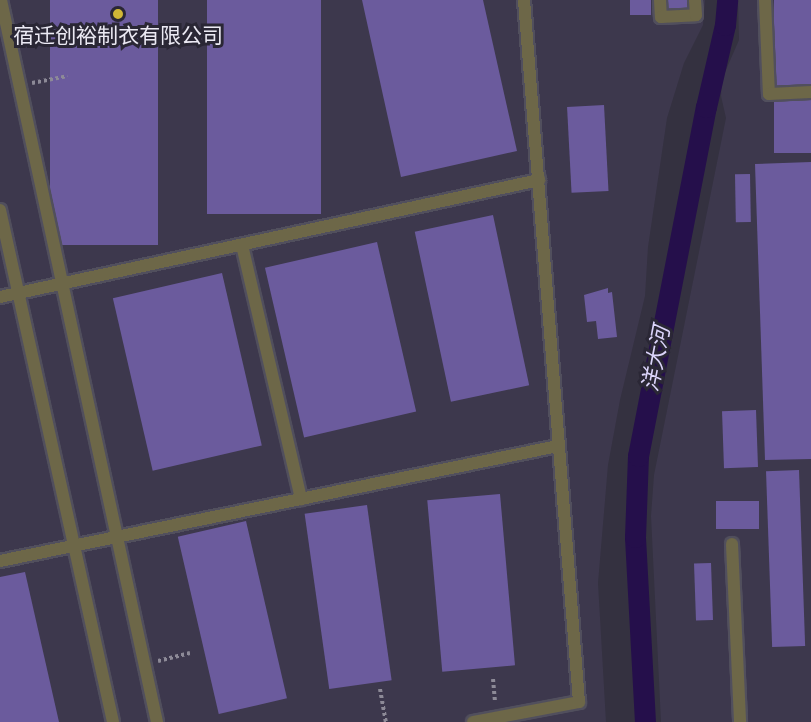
<!DOCTYPE html>
<html>
<head>
<meta charset="utf-8">
<style>
  body { margin:0 }
  #map { position:relative; width:811px; height:722px; overflow:hidden; background:#343140; font-family:"Source Sans 3","Noto Sans SC",sans-serif }
  div>[style] { position:absolute }
  .built>* { inset:0; background:#3d384d }
  .canal>* { height:21px; margin:-10.5px; padding:0 10.5px; transform-origin:10.5px; border-radius:10.5px; background:#250f4b }
  .building>* { inset:0; background:#6b5b9d; transform-origin:0 0 }
  .path>* { height:4px; margin-top:-2px; transform-origin:0; background:repeating-linear-gradient(90deg,#8d8a97 0 3px,transparent 0 6px) }
  .roads { filter:drop-shadow(2px 0 #514f5d) drop-shadow(-2px 0 #514f5d) drop-shadow(0 2px #514f5d) drop-shadow(0 -2px #514f5d) }
  .lane>* { height:12px; margin:-6px; padding:0 6px; transform-origin:6px; border-radius:6px; background:#6d6748 }
  .dots>* { width:16px; height:16px; translate:-50% -50%; box-sizing:border-box; border:3px solid #2a2735; border-radius:50% }
  span { translate:-50% -50%; white-space:nowrap; text-align:center; line-height:1.15; -webkit-text-stroke:6px #2a2735; paint-order:stroke }
  .poi-label { font-size:21px; color:#eceaf4 }
  .water-label { font-size:22px; color:#dbd4fa; font-style:italic }
</style>
</head>
<body>
<div id="map">
  <div class="built">
    <i style="clip-path:polygon(0 0,705px 0,703px 25px,684px 63px,667px 118px,648px 247px,645px 296px,620px 400px,608px 465px,598px 583px,606px 722px,0 722px)"></i>
    <i style="clip-path:polygon(738px 0,811px 0,811px 722px,661px 722px,651px 516px,654px 475px,726px 118px,721px 96px,722px 79px,739px 40px)"></i>
  </div>
  <div class="canal">
    <i style="left:645px;top:722px;width:185px;rotate:-93.1deg"></i>
    <i style="left:635px;top:537px;width:81px;rotate:-87.9deg"></i>
    <i style="left:638px;top:456px;width:356px;rotate:-79deg"></i>
    <i style="left:706px;top:107px;width:84px;rotate:-77deg"></i>
    <i style="left:725px;top:25px;width:25px;rotate:-85deg"></i>
  </div>
  <div class="building">
    <i style="left:50px;top:0;width:108px;height:245px"></i>
    <i style="left:207px;top:0;width:114px;height:214px"></i>
    <i style="clip-path:polygon(362px 0,483px 0,517px 151px,401px 177px)"></i>
    <i style="left:630px;top:0;width:21px;height:15px"></i>
    <i style="clip-path:polygon(668px 0,690px 0,690px 9px,668px 11px)"></i>
    <i style="left:774px;top:0;width:37px;height:153px"></i>
    <i style="left:604px;top:105px;width:86px;height:37px;rotate:87deg"></i>
    <i style="clip-path:polygon(811px 162px,811px 459px,765px 460px,755px 164px)"></i>
    <i style="left:750px;top:174px;width:48px;height:15px;rotate:89deg"></i>
    <i style="left:493px;top:215px;width:174px;height:80px;rotate:78deg"></i>
    <i style="left:377px;top:242px;width:174px;height:115px;rotate:77deg"></i>
    <i style="left:222px;top:273px;width:177px;height:112px;rotate:77deg"></i>
    <i style="clip-path:polygon(608px 288px,608px 293px,612px 292px,617px 337px,598px 339px,596px 321px,587px 322px,584px 295px)"></i>
    <i style="left:756px;top:410px;width:57px;height:34px;rotate:88deg"></i>
    <i style="left:799px;top:470px;width:176px;height:33px;rotate:88deg"></i>
    <i style="left:500px;top:494px;width:172px;height:73px;rotate:85deg"></i>
    <i style="left:759px;top:501px;width:28px;height:43px;rotate:90deg"></i>
    <i style="left:367px;top:505px;width:177px;height:63px;rotate:82deg"></i>
    <i style="left:246px;top:521px;width:182px;height:70px;rotate:77deg"></i>
    <i style="left:711px;top:563px;width:57px;height:17px;rotate:88deg"></i>
    <i style="clip-path:polygon(25px 572px,59px 722px,0 722px,0 577px)"></i>
  </div>
  <div class="path">
    <i style="left:32px;top:83px;width:36px;rotate:-11deg"></i>
    <i style="left:158px;top:661px;width:33px;rotate:-14deg"></i>
    <i style="left:493px;top:679px;width:23px;rotate:85deg"></i>
    <i style="left:380px;top:689px;width:34px;rotate:80deg"></i>
  </div>
  <div class="roads">
    <div class="lane">
      <i style="left:1px;top:0;width:739px;rotate:77.81deg"></i>
      <i style="left:660px;top:0;width:17px;rotate:87deg"></i>
      <i style="left:661px;top:17px;width:35px;rotate:-3deg"></i>
      <i style="left:696px;top:15px;width:15px;rotate:-94deg"></i>
      <i style="left:765px;top:0;width:94px;rotate:87.6deg"></i>
      <i style="left:769px;top:94px;width:42px;rotate:-2.7deg"></i>
      <i style="left:0;top:210px;width:524px;rotate:77.55deg"></i>
      <i style="left:242px;top:245px;width:261px;rotate:76.9deg"></i>
      <i style="left:0;top:297px;width:552px;rotate:-12.25deg"></i>
      <i style="left:732px;top:544px;width:178px;rotate:87.4deg"></i>
      <i style="left:0;top:561px;width:570px;rotate:-11.65deg"></i>
      <i style="left:473px;top:722px;width:108px;rotate:-10.7deg"></i>
      <i style="left:579px;top:702px;width:704px;rotate:-94.48deg"></i>
    </div>
  </div>
  <div class="dots">
    <i style="left:118px;top:14px;background:#d1b736"></i>
  </div>
  <div class="poi-label">
    <span style="left:118px;top:36px">宿迁创裕制衣有限公司</span>
  </div>
  <div class="water-label">
    <span style="left:657px;top:359px;rotate:-79deg">洋大河</span>
  </div>
</div>
</body>
</html>
